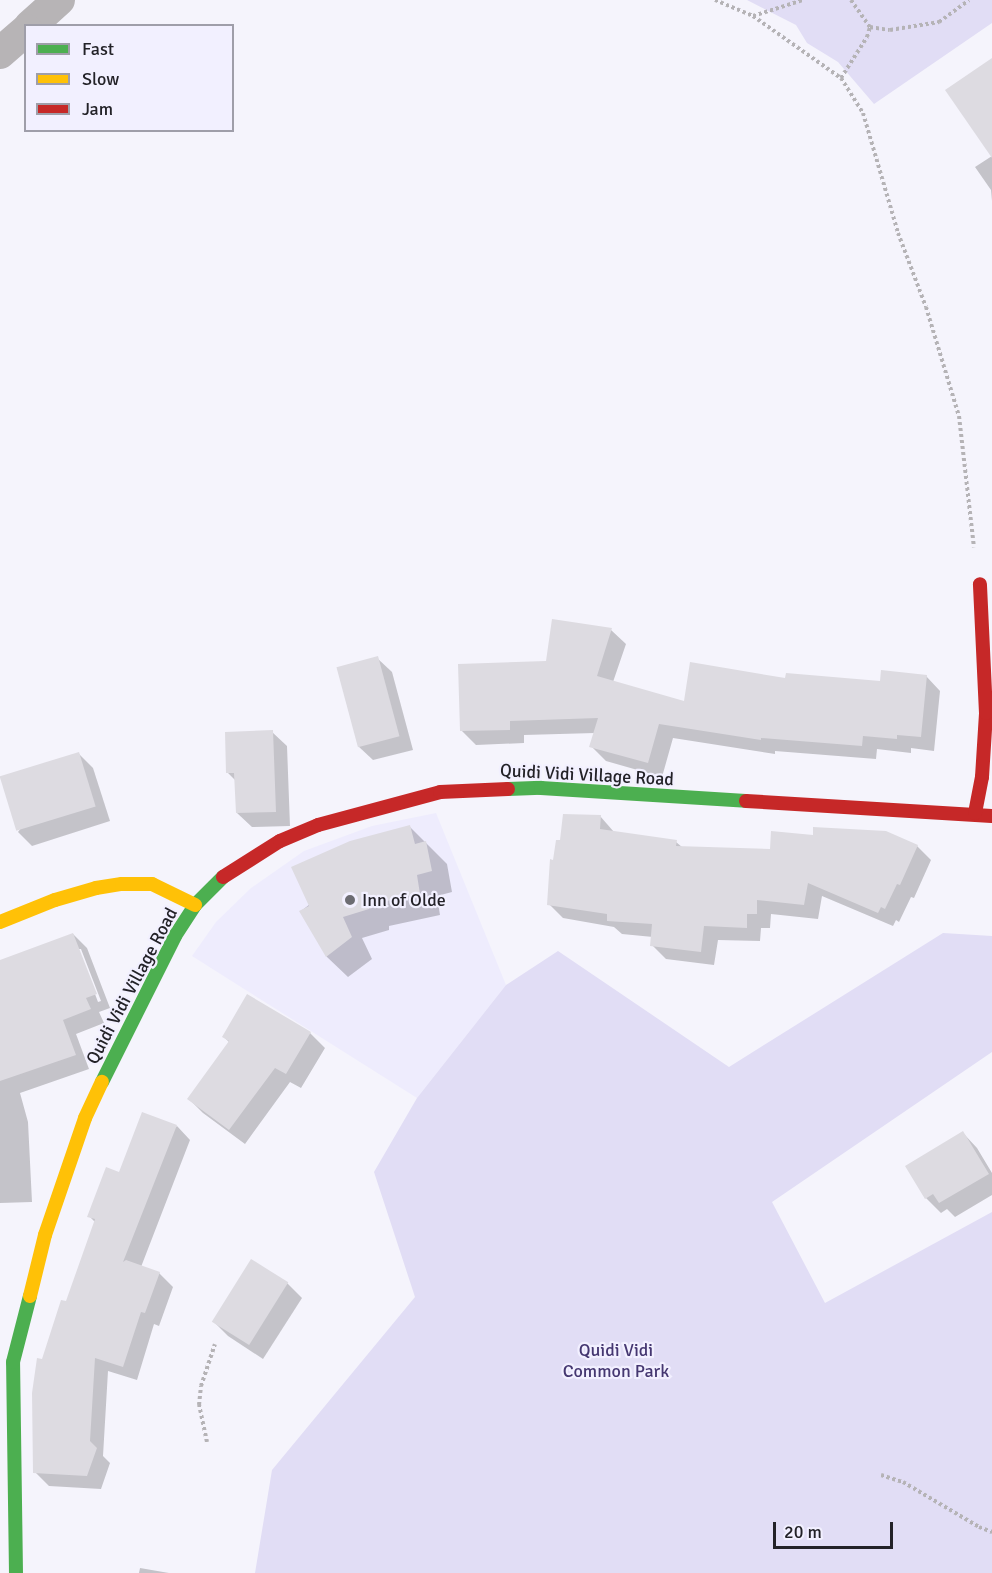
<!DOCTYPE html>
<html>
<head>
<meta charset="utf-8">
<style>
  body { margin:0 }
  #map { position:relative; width:992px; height:1573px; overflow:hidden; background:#f5f4fc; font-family:Signika,sans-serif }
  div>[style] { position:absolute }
  .built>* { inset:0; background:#eeecfd }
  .green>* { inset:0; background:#e1ddf5 }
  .shadow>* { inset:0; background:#0003 }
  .building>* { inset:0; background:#dddbe1; transform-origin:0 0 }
  .path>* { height:4px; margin-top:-2px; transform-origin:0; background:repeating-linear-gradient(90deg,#b5b3b6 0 3px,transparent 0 6px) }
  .street>* { height:32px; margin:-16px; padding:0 16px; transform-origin:16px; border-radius:16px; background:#b7b4b6 }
  .fast>* { height:14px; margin:-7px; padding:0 7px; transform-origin:7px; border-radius:7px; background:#4caf50 }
  .slow>* { height:14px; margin:-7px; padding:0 7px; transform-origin:7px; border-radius:7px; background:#ffc107 }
  .jam>* { height:14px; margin:-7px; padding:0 7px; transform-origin:7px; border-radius:7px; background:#c62828 }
  .dots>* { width:16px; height:16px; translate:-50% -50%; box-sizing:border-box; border:3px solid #f2f0ff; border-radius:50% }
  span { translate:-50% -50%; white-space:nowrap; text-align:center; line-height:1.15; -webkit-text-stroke:4.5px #f2f0ff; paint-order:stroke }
  .street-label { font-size:18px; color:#232228 }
  .poi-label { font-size:18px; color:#232228 }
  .left { translate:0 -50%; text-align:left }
  .park-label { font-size:18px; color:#453771 }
  .legend { position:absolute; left:24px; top:24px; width:210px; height:108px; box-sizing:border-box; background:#f2f0ff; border:2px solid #9f9ea9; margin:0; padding:8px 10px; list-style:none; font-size:18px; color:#232228 }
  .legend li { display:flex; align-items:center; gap:12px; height:30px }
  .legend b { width:30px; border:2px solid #9f9ea9 }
  .scale { position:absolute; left:773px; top:1522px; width:120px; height:27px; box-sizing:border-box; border:3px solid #232228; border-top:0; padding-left:8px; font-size:18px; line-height:21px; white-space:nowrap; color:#232228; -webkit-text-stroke:4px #f2f0ff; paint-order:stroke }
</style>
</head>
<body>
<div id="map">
  <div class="built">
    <i style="clip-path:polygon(436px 813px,506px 985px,417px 1098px,192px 956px,216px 922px,251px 888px,304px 851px,372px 826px)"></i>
  </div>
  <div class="green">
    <i style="clip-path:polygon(747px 0,992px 0,992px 23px,874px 104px,838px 62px,807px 43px,796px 25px)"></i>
    <i style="clip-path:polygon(943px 933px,992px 936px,992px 1052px,772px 1202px,825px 1303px,992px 1212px,992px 1573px,255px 1573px,272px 1470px,415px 1297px,374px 1172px,417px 1098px,506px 985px,558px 951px,729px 1067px)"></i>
  </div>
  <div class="shadow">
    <i style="clip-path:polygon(992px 156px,992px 201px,991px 190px,975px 167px)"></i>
    <i style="clip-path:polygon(611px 630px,626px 644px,613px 682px,685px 703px,786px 680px,881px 683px,926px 676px,940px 691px,934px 751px,911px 748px,911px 753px,877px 749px,876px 759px,775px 751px,775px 754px,673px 738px,662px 777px,606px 761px,591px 746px,595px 733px,524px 735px,524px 743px,476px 745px,461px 730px,548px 662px)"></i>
    <i style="clip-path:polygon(377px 658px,392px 672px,413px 750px,373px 760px,358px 746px)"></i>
    <i style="clip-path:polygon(272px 732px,287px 746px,290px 826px,252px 827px,237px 813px,236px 781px,228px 773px)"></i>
    <i style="clip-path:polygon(79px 754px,93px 768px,110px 821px,32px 846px,18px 832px)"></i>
    <i style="clip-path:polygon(600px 816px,614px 832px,676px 842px,682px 847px,772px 850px,917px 846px,931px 860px,914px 898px,911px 897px,899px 922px,896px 920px,893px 926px,822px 896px,818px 919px,771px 914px,770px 928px,761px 928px,760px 941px,718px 940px,714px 965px,666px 959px,652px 945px,653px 937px,622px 934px,614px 927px,563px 918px,549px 904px,555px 861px,561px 842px)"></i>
    <i style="clip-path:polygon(410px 827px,447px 864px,452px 892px,437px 896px,440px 915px,389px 926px,389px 930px,362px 938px,372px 959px,348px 977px,327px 957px,301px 911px)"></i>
    <i style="clip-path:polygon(evenodd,73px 934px,87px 948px,110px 1008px,99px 1012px,104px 1023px,76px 1034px,89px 1069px,20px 1093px,28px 1122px,32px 1202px,0 1203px,0 1001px,73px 934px,78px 949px,81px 949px,101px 1001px,98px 1002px,78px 949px)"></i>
    <i style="clip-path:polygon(310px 1033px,325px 1048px,301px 1088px,290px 1082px,245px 1144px,203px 1113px,189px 1099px,230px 1043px,224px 1037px)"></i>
    <i style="clip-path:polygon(177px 1126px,190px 1140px,141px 1267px,159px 1273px,173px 1287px,159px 1326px,154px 1324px,137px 1380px,108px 1371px,103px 1456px,110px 1463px,101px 1489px,49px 1486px,35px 1472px,43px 1360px,67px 1303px,95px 1222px,89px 1216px,120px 1174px)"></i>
    <i style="clip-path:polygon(963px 1133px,977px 1148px,992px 1173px,992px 1195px,955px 1217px,947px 1209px,941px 1213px,926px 1198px,907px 1166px)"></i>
    <i style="clip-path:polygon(287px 1283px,302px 1298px,263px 1359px,228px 1336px,214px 1322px)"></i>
    <i style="clip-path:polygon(140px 1568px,169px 1573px,139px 1573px)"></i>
  </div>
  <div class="building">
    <i style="clip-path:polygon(992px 58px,992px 158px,945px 90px)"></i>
    <i style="clip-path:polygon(552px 619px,612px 628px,597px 676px,684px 701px,690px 662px,785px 678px,786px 673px,880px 681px,881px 670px,927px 675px,921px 737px,897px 735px,897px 739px,863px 736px,862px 746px,761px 738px,761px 740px,659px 724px,648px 763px,589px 747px,598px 718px,510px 721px,510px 730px,460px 731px,458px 664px,546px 661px)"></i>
    <i style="left:378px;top:656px;width:83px;height:43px;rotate:75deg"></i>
    <i style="clip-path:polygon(273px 730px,276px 812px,236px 813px,234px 773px,226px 773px,225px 732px)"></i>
    <i style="left:79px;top:752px;width:57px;height:83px;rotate:73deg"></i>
    <i style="clip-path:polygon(563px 814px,601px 815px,600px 829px,677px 840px,676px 846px,770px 849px,771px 831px,813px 835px,813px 827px,886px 831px,918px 845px,900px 885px,897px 884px,885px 909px,881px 907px,878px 913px,808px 883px,804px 905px,757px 900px,757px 914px,747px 914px,747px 928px,704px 926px,701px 952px,650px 946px,652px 924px,607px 921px,607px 914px,547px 905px,550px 859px,553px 860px,556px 840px,560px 840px)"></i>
    <i style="clip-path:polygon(410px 825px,415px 844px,426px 841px,432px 871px,417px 875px,420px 894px,368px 905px,369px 909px,343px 917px,352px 937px,326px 957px,299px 911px,309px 906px,291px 867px,350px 841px)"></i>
    <i style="clip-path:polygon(73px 933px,97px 994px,86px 998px,91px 1009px,63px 1020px,76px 1055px,0 1081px,0 960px)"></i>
    <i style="clip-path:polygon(247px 994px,311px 1032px,286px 1074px,275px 1068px,229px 1130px,187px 1099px,229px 1041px,222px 1037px)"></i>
    <i style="clip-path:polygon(142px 1112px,177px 1125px,123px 1262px,126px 1260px,160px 1272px,145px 1313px,141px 1312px,123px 1367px,95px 1358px,90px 1441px,97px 1448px,87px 1476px,33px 1473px,32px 1393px,37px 1358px,42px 1359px,61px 1300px,66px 1301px,95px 1219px,87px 1217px,106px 1167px,119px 1172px)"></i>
    <i style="clip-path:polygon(963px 1131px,989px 1174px,939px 1203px,933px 1194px,925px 1199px,905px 1166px)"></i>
    <i style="left:251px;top:1259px;width:44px;height:74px;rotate:32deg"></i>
  </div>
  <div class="path">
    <i style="left:715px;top:0;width:41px;rotate:22.8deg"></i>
    <i style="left:753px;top:16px;width:108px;rotate:35.2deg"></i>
    <i style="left:841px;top:78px;width:41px;rotate:57.8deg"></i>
    <i style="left:863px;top:113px;width:125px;rotate:73.7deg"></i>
    <i style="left:898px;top:233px;width:79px;rotate:69.3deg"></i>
    <i style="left:926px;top:307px;width:114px;rotate:73.2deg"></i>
    <i style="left:959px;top:416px;width:132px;rotate:83.5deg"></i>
    <i style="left:851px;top:0;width:33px;rotate:55deg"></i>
    <i style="left:870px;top:27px;width:20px;rotate:9deg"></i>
    <i style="left:890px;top:30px;width:50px;rotate:-9.3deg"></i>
    <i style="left:939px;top:22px;width:37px;rotate:-36deg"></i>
    <i style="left:753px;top:16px;width:52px;rotate:-17.7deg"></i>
    <i style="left:841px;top:78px;width:49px;rotate:-57.6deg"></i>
    <i style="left:867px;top:37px;width:10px;rotate:-73deg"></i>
    <i style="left:207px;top:1442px;width:38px;rotate:-102deg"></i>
    <i style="left:199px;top:1405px;width:19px;rotate:-84deg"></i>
    <i style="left:201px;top:1386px;width:44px;rotate:-71.6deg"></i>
    <i style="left:881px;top:1475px;width:23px;rotate:18deg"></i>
    <i style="left:903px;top:1482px;width:88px;rotate:30.6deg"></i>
    <i style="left:979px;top:1527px;width:14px;rotate:21deg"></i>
  </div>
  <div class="street">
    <i style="left:30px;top:26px;width:39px;rotate:-42deg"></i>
    <i style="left:0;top:53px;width:35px;rotate:-41deg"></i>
  </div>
  <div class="fast">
    <i style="left:508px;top:789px;width:33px;rotate:-2deg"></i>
    <i style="left:541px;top:788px;width:205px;rotate:3.6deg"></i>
    <i style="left:102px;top:1082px;width:163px;rotate:-63.4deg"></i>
    <i style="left:175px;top:936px;width:37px;rotate:-57deg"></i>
    <i style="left:195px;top:905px;width:40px;rotate:-45deg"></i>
    <i style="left:16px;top:1573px;width:211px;rotate:-90.8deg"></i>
    <i style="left:13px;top:1362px;width:68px;rotate:-75.6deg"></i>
  </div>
  <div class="slow">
    <i style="left:0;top:922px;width:59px;rotate:-21.8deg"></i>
    <i style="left:55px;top:900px;width:43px;rotate:-16.3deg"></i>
    <i style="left:96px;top:888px;width:26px;rotate:-9deg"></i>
    <i style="left:122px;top:884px;width:30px"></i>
    <i style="left:152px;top:884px;width:48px;rotate:26deg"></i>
    <i style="left:30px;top:1296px;width:63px;rotate:-76.2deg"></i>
    <i style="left:45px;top:1235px;width:124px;rotate:-71.1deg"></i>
    <i style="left:85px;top:1118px;width:40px;rotate:-65deg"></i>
  </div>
  <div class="jam">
    <i style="left:746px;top:801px;width:246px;rotate:3.5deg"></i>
    <i style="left:975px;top:813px;width:37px;rotate:-79deg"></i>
    <i style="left:982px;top:777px;width:64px;rotate:-86.4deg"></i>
    <i style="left:986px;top:713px;width:129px;rotate:-92.7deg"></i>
    <i style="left:223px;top:877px;width:67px;rotate:-32.3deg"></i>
    <i style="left:280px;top:841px;width:41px;rotate:-22.8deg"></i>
    <i style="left:318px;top:825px;width:126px;rotate:-15.1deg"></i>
    <i style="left:440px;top:792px;width:68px;rotate:-2.5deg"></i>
  </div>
  <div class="dots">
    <i style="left:350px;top:900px;background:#6c6c72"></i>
  </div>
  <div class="street-label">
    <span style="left:587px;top:775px;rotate:3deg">Quidi Vidi Village Road</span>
    <span style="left:132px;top:986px;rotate:-62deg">Quidi Vidi Village Road</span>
  </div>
  <div class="poi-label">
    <span class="left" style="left:362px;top:900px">Inn of Olde</span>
  </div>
  <div class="park-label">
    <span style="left:616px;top:1361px">Quidi Vidi<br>Common Park</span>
  </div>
  <ul class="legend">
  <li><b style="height:8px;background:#4caf50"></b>Fast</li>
  <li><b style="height:8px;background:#ffc107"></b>Slow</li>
  <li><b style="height:8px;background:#c62828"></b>Jam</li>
  </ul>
  <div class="scale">20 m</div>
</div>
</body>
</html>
